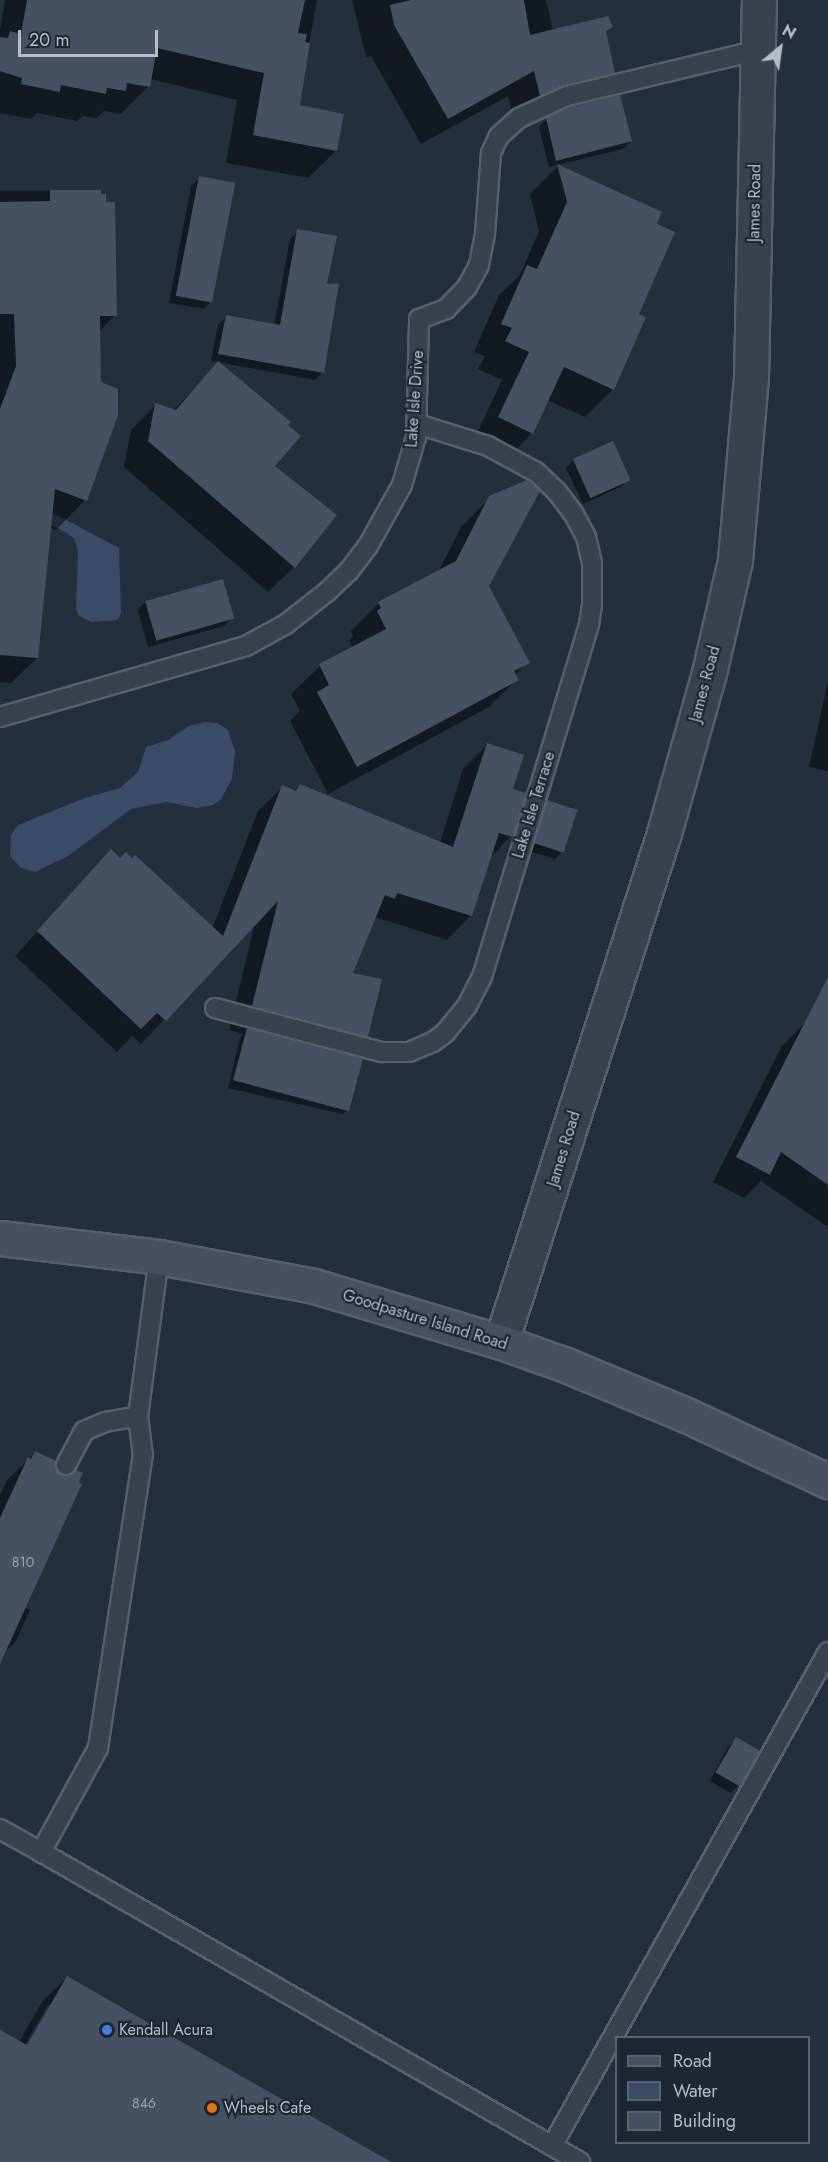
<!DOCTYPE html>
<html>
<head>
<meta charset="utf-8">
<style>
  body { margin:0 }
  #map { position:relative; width:828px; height:2162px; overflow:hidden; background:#242f3e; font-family:Jost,sans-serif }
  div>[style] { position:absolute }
  .water>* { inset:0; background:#394c67 }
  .shadow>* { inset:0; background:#0007 }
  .building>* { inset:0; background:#455162; transform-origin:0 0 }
  .roads { filter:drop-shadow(2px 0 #565f6c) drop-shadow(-2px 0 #565f6c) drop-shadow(0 2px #565f6c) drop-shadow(0 -2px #565f6c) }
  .service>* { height:18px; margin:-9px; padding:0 9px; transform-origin:9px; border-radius:9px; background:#38414e }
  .minor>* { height:33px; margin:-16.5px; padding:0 16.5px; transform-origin:16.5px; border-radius:16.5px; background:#38414e }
  .secondary>* { height:33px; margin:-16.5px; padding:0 16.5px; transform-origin:16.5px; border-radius:16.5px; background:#465061 }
  .dots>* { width:16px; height:16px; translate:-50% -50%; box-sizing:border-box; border:3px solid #1d2633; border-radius:50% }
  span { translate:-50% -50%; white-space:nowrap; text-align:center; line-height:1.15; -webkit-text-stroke:4.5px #1d2633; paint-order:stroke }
  .number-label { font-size:14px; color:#98a1af }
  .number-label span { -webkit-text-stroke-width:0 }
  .street-label { font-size:16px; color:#b4bcc9 }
  .poi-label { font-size:16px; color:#b4bcc9 }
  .left { translate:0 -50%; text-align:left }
  .legend { position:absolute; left:615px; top:2036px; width:195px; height:108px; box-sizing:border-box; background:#1d2633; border:2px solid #59626f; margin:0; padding:8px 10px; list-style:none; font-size:18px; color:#b4bcc9 }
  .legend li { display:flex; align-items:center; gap:12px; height:30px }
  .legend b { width:30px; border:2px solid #59626f }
  .north { position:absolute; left:750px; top:18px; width:60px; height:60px; -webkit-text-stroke:4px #1d2633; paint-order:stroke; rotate:29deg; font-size:16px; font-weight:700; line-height:24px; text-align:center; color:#b4bcc9 }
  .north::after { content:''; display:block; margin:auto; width:21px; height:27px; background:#b4bcc9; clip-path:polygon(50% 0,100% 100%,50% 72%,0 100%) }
  .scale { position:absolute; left:18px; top:30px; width:140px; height:27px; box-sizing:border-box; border:3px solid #b4bcc9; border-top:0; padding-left:8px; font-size:18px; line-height:21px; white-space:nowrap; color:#b4bcc9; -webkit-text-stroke:4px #1d2633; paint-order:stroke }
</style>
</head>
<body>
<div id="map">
  <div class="water">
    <i style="clip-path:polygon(0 495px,57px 515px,119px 548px,121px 613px,118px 620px,91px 622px,79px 616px,76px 609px,78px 551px,74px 538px,58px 528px,0 509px)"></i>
    <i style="clip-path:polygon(205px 722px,217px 723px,228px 730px,235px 752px,232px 779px,221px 799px,213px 805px,197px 808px,166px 802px,131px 809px,68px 856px,35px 872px,21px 868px,10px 856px,11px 835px,18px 825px,85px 798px,120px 788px,138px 772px,146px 747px,168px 740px,189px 726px)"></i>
  </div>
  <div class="shadow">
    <i style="clip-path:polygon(5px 0,317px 0,298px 106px,336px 151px,308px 178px,226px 163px,237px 100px,150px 79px,148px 87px,121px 114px,104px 111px,97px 118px,83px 116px,77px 121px,37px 113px,31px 119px,0 113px,0 30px)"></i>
    <i style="clip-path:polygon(352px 0,546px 0,553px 31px,613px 72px,587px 99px,514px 121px,508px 96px,421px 144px,371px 56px,366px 57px)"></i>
    <i style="clip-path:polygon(547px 119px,630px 141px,623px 149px,549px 167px,539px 127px)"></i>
    <i style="clip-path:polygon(558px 166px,655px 224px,637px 314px,613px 389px,585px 417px,547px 400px,532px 433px,504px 462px,471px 446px,502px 380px,478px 369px,485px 356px,474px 352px,499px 295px,520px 275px,539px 231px,530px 194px)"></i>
    <i style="clip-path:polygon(199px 178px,212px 301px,204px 309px,169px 303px,191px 186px)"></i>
    <i style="clip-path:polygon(0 191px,100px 191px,115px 315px,99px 332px,99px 384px,116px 414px,85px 500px,56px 530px,30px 520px,0 519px)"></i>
    <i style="clip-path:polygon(298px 231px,326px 286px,322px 373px,315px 380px,211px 361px,218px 325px,226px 317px,274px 326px,290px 239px)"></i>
    <i style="clip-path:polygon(218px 363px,273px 466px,335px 516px,294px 567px,268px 592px,124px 467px,131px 430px,156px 404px,173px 411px)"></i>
    <i style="clip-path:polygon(574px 460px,628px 480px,620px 487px,583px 504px,566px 468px)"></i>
    <i style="clip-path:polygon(490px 498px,488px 586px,528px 662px,515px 675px,517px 679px,489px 707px,328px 794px,290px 721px,300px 711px,291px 694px,320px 666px,353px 648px,349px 640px,353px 636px,351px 631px,379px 603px,438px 572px,462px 526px)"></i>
    <i style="clip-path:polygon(0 543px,37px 658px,11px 683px,0 682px)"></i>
    <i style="clip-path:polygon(145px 602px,232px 618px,224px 626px,148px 647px,138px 610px)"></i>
    <i style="clip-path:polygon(828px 681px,828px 771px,809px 767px)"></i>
    <i style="clip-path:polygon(487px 745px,511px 790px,511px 836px,489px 859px,470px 916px,447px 940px,375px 917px,351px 974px,367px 1036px,347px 1056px,351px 1106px,343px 1114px,228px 1088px,240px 1038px,244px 1034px,229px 1030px,255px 923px,141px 1044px,132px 1036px,117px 1052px,15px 956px,111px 851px,212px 929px,258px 811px,282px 787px,294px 792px,300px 786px,440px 843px,463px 769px)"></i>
    <i style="clip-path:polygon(548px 802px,563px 851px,555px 859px,528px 851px,540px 810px)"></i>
    <i style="clip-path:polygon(807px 1021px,828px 1032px,828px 1227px,761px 1181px,744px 1198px,713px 1182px,782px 1046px)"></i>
    <i style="clip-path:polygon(35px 1453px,24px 1607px,30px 1610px,16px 1641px,0 1657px,0 1495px,7px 1480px)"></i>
    <i style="clip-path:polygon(736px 1739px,739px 1785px,731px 1793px,710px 1781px,728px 1747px)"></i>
    <i style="clip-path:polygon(evenodd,67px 1977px,388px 2162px,0 2162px,0 2031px,19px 2042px,42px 2002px,67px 1977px,48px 2005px,52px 2005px,24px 2052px,22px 2050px,48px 2005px)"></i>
  </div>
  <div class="building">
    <i style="clip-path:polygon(27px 0,305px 0,298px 33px,307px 34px,305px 42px,310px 43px,300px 105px,344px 114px,337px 151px,253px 135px,264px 73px,157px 48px,150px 87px,127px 83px,126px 91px,107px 88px,106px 94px,61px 85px,60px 92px,21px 84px,22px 78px,0 71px,0 37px,8px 38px,10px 31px,21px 34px)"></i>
    <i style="clip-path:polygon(411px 0,524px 0,530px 35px,608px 16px,613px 27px,606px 31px,615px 73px,564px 85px,540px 96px,534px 71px,448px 119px,394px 25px,390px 5px)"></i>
    <i style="clip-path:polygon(620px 95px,632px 141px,556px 161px,546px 118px,571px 107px)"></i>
    <i style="clip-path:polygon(557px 164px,662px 212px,657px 224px,675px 232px,639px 314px,646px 317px,614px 390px,564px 367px,533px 434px,498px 417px,529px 352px,505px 341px,512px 328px,501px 324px,527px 265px,537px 269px,567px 202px)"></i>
    <i style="left:199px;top:176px;width:37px;height:122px;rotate:11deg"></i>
    <i style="clip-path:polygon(50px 190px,101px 190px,101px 194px,106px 194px,106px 202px,115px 202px,117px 316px,100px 316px,101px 382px,118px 389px,118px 415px,87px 501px,55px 489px,38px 658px,0 655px,0 409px,16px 366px,14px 314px,0 314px,0 202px,50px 201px)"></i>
    <i style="clip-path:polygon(297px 229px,337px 236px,327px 284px,339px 283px,324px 373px,218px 354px,226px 315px,280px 325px)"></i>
    <i style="clip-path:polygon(218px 361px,291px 422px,288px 425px,301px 436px,275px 466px,337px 515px,295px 568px,148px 441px,155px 403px,176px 410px)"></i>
    <i style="left:613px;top:441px;width:43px;height:44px;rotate:66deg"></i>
    <i style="clip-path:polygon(527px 480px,540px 491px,489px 586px,530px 663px,514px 671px,519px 680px,357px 767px,317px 692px,329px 685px,319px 664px,386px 629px,377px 611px,381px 608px,378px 602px,456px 561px,489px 496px)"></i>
    <i style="left:223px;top:579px;width:41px;height:81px;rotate:74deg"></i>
    <i style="clip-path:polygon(487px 743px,524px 755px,513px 789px,526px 793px,513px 837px,499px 833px,472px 916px,397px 893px,395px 899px,385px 895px,353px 973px,382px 979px,368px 1037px,252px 1006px,278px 901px,166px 1021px,157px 1013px,141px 1029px,37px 931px,111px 849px,120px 858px,126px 852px,132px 858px,135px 855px,223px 936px,282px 785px,296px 791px,300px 784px,453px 847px)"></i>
    <i style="left:547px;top:800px;width:32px;height:45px;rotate:18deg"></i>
    <i style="clip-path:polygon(828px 977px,828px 1185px,781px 1152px,770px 1175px,736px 1157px)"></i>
    <i style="left:247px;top:1028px;width:120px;height:54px;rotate:15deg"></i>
    <i style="clip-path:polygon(35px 1451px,56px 1461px,56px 1470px,61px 1475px,71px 1475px,76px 1470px,83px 1473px,79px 1482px,82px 1484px,0 1664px,0 1518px,28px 1457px,31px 1459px)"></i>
    <i style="left:736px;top:1737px;width:28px;height:41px;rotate:30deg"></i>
    <i style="clip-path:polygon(67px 1976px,391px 2162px,0 2162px,0 2030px,27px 2045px)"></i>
  </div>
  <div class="roads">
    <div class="service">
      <i style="left:0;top:717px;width:256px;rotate:-16.1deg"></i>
      <i style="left:246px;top:646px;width:46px;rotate:-28.8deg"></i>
      <i style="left:286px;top:624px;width:53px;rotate:-38.2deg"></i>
      <i style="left:328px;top:591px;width:29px;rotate:-44deg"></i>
      <i style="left:349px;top:571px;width:31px;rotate:-53deg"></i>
      <i style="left:368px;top:546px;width:70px;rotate:-60.9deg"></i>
      <i style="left:402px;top:485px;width:50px;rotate:-73.7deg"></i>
      <i style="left:416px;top:437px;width:118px;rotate:-88.5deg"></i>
      <i style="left:419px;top:319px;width:29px;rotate:-20deg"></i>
      <i style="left:446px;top:309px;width:30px;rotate:-46deg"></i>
      <i style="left:467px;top:287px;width:25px;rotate:-61deg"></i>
      <i style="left:479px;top:265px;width:32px;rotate:-79deg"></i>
      <i style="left:485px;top:234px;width:81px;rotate:-85.8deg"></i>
      <i style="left:491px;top:153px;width:19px;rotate:-65deg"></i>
      <i style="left:499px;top:136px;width:27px;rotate:-42deg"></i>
      <i style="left:519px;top:118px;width:53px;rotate:-24.6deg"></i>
      <i style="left:567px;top:96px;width:196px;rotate:-13.5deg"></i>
      <i style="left:215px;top:1008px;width:173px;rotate:14.8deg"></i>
      <i style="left:382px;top:1052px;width:27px"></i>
      <i style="left:409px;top:1052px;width:26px;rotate:-23deg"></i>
      <i style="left:433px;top:1042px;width:15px;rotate:-37deg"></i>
      <i style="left:445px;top:1033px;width:35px;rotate:-51deg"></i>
      <i style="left:467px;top:1006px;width:33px;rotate:-63deg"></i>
      <i style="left:482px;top:977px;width:369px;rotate:-73.1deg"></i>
      <i style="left:589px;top:624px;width:19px;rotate:-81deg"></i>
      <i style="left:592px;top:605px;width:42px;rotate:-90deg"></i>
      <i style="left:592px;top:563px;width:27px;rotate:-103deg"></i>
      <i style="left:586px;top:537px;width:27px;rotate:-118deg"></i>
      <i style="left:573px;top:513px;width:26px;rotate:-127deg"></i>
      <i style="left:557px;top:492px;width:29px;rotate:-136deg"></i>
      <i style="left:536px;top:472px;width:55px;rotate:-151.6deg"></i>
      <i style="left:488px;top:446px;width:74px;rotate:-162.8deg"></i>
      <i style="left:159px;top:1257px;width:160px;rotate:97.5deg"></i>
      <i style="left:138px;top:1416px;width:38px;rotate:83deg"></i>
      <i style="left:143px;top:1454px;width:297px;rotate:98.7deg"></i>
      <i style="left:98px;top:1748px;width:119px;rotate:118.7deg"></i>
      <i style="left:41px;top:1852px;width:622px;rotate:29.9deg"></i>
      <i style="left:66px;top:1465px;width:38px;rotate:-62deg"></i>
      <i style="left:84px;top:1431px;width:23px;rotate:-23deg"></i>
      <i style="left:105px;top:1422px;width:34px;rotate:-10deg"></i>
      <i style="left:0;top:1829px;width:47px;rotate:29.3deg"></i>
      <i style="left:552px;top:2146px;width:566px;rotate:-60.81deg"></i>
    </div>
    <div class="minor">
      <i style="left:501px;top:1342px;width:534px;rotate:-72.24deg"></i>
      <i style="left:664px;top:833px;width:166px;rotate:-74.3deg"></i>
      <i style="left:709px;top:673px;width:116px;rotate:-77deg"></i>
      <i style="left:735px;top:560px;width:184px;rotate:-85deg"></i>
      <i style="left:751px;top:377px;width:377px;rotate:-88.8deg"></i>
    </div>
    <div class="secondary">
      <i style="left:0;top:1238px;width:160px;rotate:6.8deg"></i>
      <i style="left:159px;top:1257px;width:158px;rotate:10.6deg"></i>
      <i style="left:314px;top:1286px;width:195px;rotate:16.7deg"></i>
      <i style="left:501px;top:1342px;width:69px;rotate:19.5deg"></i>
      <i style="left:566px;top:1365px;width:128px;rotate:22.6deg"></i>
      <i style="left:684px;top:1414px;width:159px;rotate:25deg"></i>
    </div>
  </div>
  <div class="dots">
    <i style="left:107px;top:2030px;background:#3f7fe0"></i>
    <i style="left:212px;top:2108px;background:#e8710a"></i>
  </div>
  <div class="number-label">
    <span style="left:23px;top:1562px">810</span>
    <span style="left:144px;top:2103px">846</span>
  </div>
  <div class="street-label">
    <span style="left:755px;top:203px;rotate:-89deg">James Road</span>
    <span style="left:415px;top:399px;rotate:-86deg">Lake Isle Drive</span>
    <span style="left:705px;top:684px;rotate:-75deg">James Road</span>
    <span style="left:534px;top:805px;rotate:-73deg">Lake Isle Terrace</span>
    <span style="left:564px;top:1149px;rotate:-73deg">James Road</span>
    <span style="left:425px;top:1320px;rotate:17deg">Goodpasture Island Road</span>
  </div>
  <div class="poi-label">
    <span class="left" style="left:119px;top:2030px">Kendall Acura</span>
    <span class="left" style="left:224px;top:2108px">Wheels Cafe</span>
  </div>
  <ul class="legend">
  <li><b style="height:8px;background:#465061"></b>Road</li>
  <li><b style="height:16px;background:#394c67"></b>Water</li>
  <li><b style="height:16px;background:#455162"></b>Building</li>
  </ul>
  <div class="north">N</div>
  <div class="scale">20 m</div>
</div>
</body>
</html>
